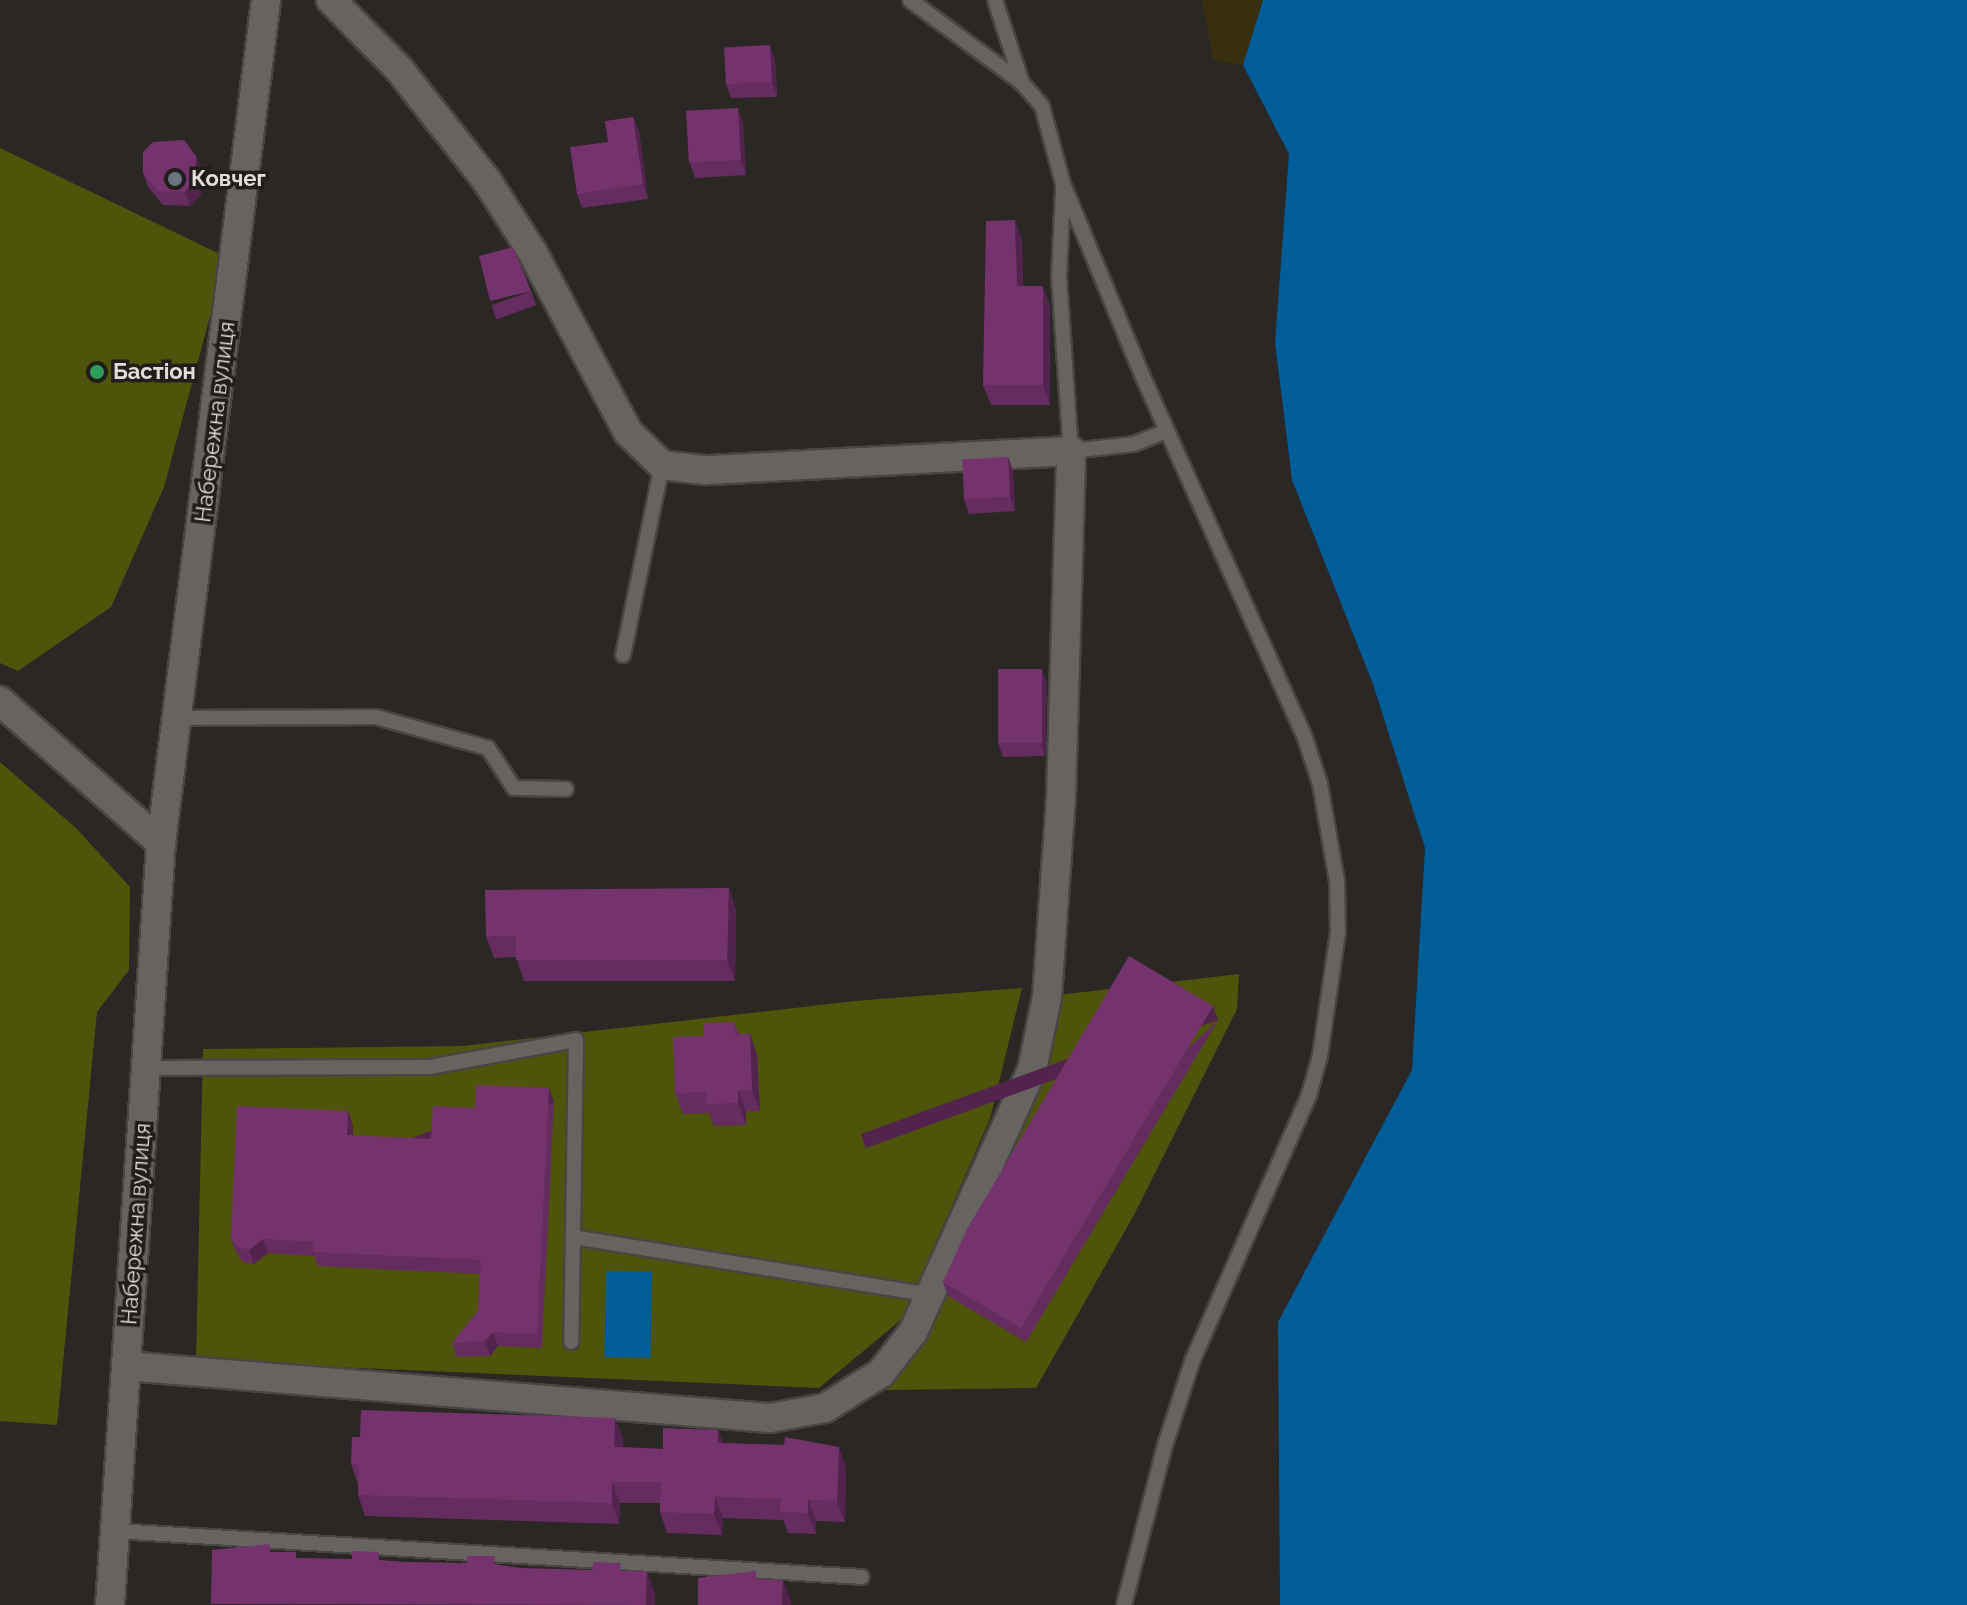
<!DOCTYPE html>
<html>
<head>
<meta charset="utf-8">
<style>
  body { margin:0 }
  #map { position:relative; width:1967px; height:1605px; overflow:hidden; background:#2a2725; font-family:Raleway,sans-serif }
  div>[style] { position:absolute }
  .green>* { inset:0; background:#4e550a }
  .sand>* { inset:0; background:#372f0e }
  .water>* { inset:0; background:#005d98; transform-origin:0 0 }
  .roads { filter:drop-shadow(2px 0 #484644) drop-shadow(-2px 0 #484644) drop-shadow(0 2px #484644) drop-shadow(0 -2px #484644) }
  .lane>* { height:14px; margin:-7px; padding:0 7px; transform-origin:7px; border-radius:7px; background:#676360 }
  .street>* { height:28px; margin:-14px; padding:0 14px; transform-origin:14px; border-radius:14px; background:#676360 }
  .wall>* { inset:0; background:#652c5f; transform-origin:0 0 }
  .shaded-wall>* { inset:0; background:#52244d; transform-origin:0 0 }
  .building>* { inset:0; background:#75336e; transform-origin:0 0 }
  .dots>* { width:22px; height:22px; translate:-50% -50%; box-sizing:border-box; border:4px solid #201d1b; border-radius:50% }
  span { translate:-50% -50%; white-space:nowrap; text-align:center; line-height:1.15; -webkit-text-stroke:7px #201d1b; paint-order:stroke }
  .poi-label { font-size:22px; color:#e0dedc; font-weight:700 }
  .left { translate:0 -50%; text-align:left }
  .street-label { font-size:22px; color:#e0dedc }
</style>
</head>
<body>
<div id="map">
  <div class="green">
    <i style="clip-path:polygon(0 148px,226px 257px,164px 487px,111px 607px,18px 671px,0 663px)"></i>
    <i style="clip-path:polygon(0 762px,76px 828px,130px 887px,129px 970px,97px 1012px,57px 1425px,0 1421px)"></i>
    <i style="clip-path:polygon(1239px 974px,1237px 1009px,1134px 1215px,1036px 1388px,886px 1390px,972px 1233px,1058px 995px)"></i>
    <i style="clip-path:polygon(1022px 988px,990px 1119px,902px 1319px,819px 1388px,196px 1361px,203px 1049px,463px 1046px,855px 1001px)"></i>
  </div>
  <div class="sand">
    <i style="clip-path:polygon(1202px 0,1263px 0,1243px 65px,1213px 60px)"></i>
  </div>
  <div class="water">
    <i style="clip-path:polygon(1263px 0,1967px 0,1967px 1605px,1280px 1605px,1278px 1322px,1412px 1070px,1425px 848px,1373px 684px,1292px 480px,1275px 343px,1289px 154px,1243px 65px)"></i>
    <i style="left:606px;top:1271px;width:46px;height:86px;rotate:1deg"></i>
  </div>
  <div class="roads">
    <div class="lane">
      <i style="left:910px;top:0;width:139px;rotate:36.5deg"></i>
      <i style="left:1022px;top:83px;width:30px;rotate:49deg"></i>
      <i style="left:1042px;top:106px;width:81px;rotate:74.9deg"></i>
      <i style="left:1063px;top:184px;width:207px;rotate:67.5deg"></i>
      <i style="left:1142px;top:375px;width:398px;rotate:65.8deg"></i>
      <i style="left:1305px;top:738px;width:48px;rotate:71.9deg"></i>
      <i style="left:1320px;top:784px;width:98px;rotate:80.1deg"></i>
      <i style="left:1337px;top:881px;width:51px;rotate:88.9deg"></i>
      <i style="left:1338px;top:932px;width:125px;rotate:98.3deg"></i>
      <i style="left:1320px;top:1056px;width:41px;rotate:105.8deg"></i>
      <i style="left:1309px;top:1095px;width:288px;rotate:113.7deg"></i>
      <i style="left:1193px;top:1359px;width:90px;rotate:108deg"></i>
      <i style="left:1165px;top:1445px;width:165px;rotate:104.4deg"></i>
      <i style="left:995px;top:0;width:87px;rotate:72deg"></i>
      <i style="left:1063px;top:189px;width:88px;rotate:92.6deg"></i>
      <i style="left:1059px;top:277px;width:174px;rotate:86.1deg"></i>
      <i style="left:1071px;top:451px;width:63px;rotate:-6.3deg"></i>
      <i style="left:1134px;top:444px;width:35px;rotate:-22deg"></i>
      <i style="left:623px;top:655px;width:194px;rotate:-78.4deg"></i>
      <i style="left:179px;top:718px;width:197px;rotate:-0.3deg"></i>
      <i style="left:376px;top:717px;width:116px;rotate:15.5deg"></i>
      <i style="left:488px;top:748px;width:48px;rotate:57deg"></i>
      <i style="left:514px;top:788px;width:52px;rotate:1.1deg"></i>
      <i style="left:147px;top:1068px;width:283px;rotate:-0.2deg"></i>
      <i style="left:430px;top:1067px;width:148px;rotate:-10.5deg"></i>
      <i style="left:576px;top:1040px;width:302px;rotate:90.9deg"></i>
      <i style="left:573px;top:1237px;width:363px;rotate:9.2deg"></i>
      <i style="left:115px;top:1531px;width:748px;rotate:3.52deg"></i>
    </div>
    <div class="street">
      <i style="left:0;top:701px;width:215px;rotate:41.4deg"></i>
      <i style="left:126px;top:1366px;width:646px;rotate:4.62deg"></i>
      <i style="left:770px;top:1418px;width:56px;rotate:-10.3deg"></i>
      <i style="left:825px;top:1408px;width:66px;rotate:-32deg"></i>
      <i style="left:881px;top:1373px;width:52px;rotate:-52deg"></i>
      <i style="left:913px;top:1332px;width:288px;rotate:-65.6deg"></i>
      <i style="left:1032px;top:1070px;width:75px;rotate:-78.4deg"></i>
      <i style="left:1047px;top:997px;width:201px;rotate:-86deg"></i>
      <i style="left:1061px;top:796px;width:345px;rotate:-88.3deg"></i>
      <i style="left:1071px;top:451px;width:367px;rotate:177deg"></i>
      <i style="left:704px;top:470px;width:42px;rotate:-173.2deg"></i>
      <i style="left:662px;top:465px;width:47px;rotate:-135.9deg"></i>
      <i style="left:628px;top:432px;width:203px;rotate:-118deg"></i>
      <i style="left:533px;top:253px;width:85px;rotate:-122.6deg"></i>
      <i style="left:487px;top:181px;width:142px;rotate:-128.2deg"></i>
      <i style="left:399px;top:69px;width:97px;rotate:-134.6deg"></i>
      <i style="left:110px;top:1605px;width:764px;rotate:-86.17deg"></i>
      <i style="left:161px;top:843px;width:850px;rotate:-82.9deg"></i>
    </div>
  </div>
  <div class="wall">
    <i style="clip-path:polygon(775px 59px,777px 97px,731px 98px,726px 84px)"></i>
    <i style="clip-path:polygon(633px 117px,639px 131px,648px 199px,582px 208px,577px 194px,608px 142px)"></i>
    <i style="clip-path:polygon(743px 122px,746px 175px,695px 178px,690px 164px)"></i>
    <i style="clip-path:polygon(196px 156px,201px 170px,201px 195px,190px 206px,163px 205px,148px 187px,143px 173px)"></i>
    <i style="clip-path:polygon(1022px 240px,1023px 286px,1050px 306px,1050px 405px,991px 405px,983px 385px)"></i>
    <i style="left:531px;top:291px;width:15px;height:42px;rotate:70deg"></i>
    <i style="clip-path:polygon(1008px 457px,1013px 471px,1015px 511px,969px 514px,964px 499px)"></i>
    <i style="clip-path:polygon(1047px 683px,1045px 756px,1003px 757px,998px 743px)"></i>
    <i style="clip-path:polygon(736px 909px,735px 981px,524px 981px,516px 957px,494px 958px,486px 936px)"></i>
    <i style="clip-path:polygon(1218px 1020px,1026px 1342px,948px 1296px,943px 1282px)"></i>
    <i style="clip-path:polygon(734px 1022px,739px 1034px,750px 1034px,757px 1055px,760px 1111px,746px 1111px,746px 1125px,714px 1126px,709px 1113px,683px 1114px,675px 1093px,704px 1036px)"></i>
    <i style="clip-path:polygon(554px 1102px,542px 1348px,498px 1346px,490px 1356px,457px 1357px,452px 1343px,478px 1311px,480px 1274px,318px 1266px,314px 1256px,268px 1253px,254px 1264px,243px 1262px,236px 1252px,231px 1238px,348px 1111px,353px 1126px,353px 1136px,431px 1139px,475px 1108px)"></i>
    <i style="clip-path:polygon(615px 1418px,623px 1439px,623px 1447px,663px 1449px,723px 1443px,839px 1447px,846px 1468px,845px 1522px,816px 1521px,816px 1534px,788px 1533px,783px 1520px,723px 1518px,722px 1535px,667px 1533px,660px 1512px,660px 1503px,620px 1503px,619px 1524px,365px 1516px,358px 1495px,358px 1484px,351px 1464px,360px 1437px)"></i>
  </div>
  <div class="shaded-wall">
    <i style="clip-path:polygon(770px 45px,775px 59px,777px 97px,772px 82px)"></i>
    <i style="clip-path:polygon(738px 108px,743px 122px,746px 175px,741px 160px)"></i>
    <i style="clip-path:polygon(633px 117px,639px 131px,648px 199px,643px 184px)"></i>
    <i style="clip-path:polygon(196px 156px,201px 170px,201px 195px,190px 206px,185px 192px)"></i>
    <i style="clip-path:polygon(1015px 220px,1022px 240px,1024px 306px,1017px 286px)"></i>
    <i style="clip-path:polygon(1043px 286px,1050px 306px,1050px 405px,1043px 385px)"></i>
    <i style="clip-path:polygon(1008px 457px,1013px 471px,1015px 511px,1010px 497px)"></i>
    <i style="clip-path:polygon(1042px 669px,1047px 683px,1045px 756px,1040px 742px)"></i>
    <i style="clip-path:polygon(729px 888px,736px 909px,735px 981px,727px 960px)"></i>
    <i style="left:1213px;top:1006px;width:15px;height:375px;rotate:70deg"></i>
    <i style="clip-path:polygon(750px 1034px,757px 1055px,760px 1111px,752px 1090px)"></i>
    <i style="left:549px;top:1088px;width:15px;height:246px;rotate:70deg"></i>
    <i style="clip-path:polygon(738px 1090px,746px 1111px,746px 1125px,738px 1103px)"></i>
    <i style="clip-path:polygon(348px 1111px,353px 1126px,352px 1150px,347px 1135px)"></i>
    <i style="clip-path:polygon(263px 1239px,268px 1253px,254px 1264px,249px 1250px)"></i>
    <i style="clip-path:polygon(493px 1332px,498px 1346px,490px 1356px,485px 1341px)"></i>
    <i style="clip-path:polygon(615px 1418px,623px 1439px,622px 1468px,614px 1447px)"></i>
    <i style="clip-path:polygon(718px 1430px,726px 1451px,718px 1443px)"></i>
    <i style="clip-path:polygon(839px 1447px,846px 1468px,845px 1522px,837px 1501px)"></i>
    <i style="clip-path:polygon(612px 1482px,620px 1503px,619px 1524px,612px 1503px)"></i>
    <i style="clip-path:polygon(715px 1497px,723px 1518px,722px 1535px,714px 1514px)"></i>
    <i style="clip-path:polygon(808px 1500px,816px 1521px,816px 1534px,808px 1513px)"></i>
    <i style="clip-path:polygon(647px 1571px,655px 1593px,655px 1605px,646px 1605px)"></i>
    <i style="clip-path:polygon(783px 1580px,791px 1601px,791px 1605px,782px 1605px)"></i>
  </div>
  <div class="building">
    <i style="left:770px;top:45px;width:37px;height:46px;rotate:87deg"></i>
    <i style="left:738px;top:108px;width:52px;height:52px;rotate:87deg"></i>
    <i style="clip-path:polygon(633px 117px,643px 184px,577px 194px,570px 147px,608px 142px,605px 121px)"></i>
    <i style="clip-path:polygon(184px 140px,196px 156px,195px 181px,185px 192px,158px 191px,143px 173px,143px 152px,153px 142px)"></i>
    <i style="clip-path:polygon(1015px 220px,1017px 286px,1043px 286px,1043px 385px,983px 385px,986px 221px)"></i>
    <i style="clip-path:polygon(513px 247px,531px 291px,490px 301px,479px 256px)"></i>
    <i style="left:1008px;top:457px;width:40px;height:46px;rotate:87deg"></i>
    <i style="left:998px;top:669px;width:44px;height:74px"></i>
    <i style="clip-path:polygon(729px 888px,727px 960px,516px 960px,516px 936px,486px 936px,485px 890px)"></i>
    <i style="clip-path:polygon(1129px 956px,1213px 1006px,1021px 1328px,943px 1282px,967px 1229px)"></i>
    <i style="clip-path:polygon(734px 1022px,735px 1035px,750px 1034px,752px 1090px,738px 1090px,738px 1103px,706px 1104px,706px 1092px,675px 1093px,673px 1037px,704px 1036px,704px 1023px)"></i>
    <i style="clip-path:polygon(476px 1085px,549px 1088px,537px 1334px,493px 1332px,485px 1341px,452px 1343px,478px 1311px,481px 1260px,313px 1252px,314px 1242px,263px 1239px,249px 1250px,238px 1247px,231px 1238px,237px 1106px,348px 1111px,347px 1135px,431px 1139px,433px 1106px,475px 1108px)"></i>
    <i style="clip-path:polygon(361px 1410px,615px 1418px,614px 1447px,663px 1449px,663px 1428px,718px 1430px,718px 1443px,784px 1445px,785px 1437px,839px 1447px,837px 1501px,808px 1500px,808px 1513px,780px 1512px,781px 1499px,715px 1497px,714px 1514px,660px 1512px,661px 1482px,612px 1482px,612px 1503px,358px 1495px,359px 1465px,351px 1464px,352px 1437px,360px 1437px)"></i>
    <i style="clip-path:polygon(270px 1544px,270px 1552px,296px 1552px,296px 1558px,352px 1559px,352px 1551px,379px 1552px,379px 1560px,406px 1562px,467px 1563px,467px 1556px,495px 1556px,494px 1564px,521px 1568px,593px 1570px,593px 1562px,621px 1563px,620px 1571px,647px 1571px,646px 1605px,211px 1604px,212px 1550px)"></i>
    <i style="clip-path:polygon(756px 1571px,756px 1579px,783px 1580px,782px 1605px,698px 1605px,698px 1578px)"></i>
  </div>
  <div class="dots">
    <i style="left:175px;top:179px;background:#6b7280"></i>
    <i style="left:97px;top:372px;background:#2e9e5b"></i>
  </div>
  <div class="poi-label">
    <span class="left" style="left:191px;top:179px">Ковчег</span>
    <span class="left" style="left:113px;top:372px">Бастіон</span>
  </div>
  <div class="street-label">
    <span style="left:215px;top:422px;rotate:-83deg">Набережна вулиця</span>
    <span style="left:136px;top:1224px;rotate:-86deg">Набережна вулиця</span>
  </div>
</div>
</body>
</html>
